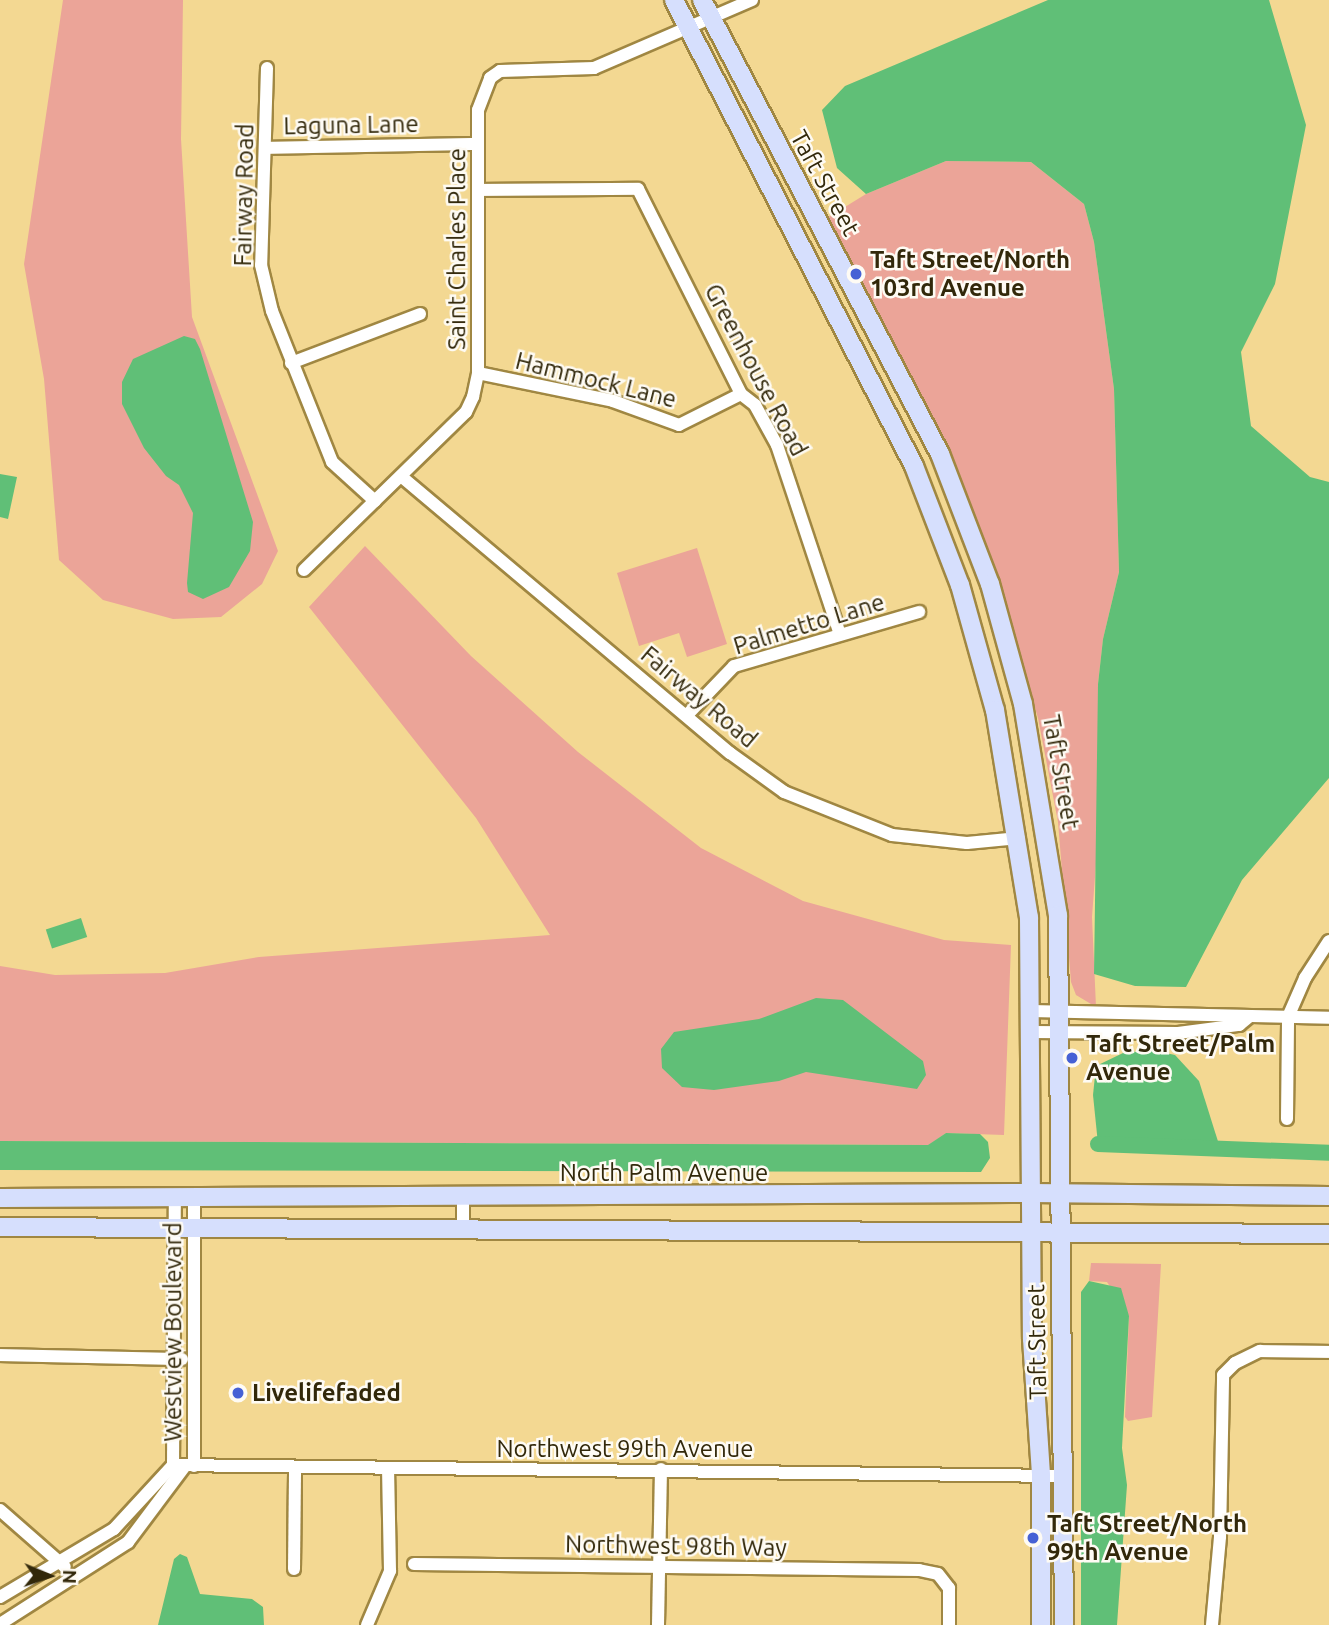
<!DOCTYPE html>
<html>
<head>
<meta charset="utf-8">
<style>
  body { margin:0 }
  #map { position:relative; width:1329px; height:1625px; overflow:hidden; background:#f3d892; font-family:Ubuntu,sans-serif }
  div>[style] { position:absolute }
  .green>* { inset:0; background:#eba498 }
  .water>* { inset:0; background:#60bf77; transform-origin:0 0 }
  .canal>* { height:16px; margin:-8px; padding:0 8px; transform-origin:8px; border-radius:8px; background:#60bf77 }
  .roads { filter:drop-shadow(2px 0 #a08742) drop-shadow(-2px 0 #a08742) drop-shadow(0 2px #a08742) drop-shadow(0 -2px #a08742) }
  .street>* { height:12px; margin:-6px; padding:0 6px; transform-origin:6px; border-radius:6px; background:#fff }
  .secondary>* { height:18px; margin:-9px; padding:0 9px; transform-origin:9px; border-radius:9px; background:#d6dffd }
  .dots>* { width:19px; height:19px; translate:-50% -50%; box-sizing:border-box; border:4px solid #fefbf4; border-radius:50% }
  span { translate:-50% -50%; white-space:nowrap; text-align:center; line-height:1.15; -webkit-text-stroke:5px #fefbf4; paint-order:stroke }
  .street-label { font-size:24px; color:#32280a }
  .poi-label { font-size:24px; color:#32280a; font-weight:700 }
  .left { translate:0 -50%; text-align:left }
  .north { position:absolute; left:14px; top:1541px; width:70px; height:70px; -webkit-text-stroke:5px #fefbf4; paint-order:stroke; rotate:92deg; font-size:19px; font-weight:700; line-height:28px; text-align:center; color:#32280a }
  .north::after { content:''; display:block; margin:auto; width:24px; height:32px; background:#32280a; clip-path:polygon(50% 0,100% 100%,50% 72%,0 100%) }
</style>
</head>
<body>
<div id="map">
  <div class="green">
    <i style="clip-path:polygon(63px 0,183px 0,181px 139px,192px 317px,278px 551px,262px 584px,221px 617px,173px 619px,103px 600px,59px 560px,44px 379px,24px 264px)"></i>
    <i style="clip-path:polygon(946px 161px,1031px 162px,1084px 204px,1094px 242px,1114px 389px,1119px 572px,1103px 639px,1098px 684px,1098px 837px,1092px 917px,1096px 1007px,1076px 995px,1071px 982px,1058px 822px,1038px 718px,1002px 596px,827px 218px,866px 194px)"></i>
    <i style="clip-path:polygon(365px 546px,471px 656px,578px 752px,701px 848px,803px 901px,944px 940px,1011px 945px,1004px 1135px,946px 1133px,929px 1145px,0 1141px,0 966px,55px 975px,165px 973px,259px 957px,550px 935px,476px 818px,309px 607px)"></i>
    <i style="clip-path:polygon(697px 548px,727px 644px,687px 657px,679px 633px,639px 646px,617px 573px)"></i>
    <i style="clip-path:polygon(1091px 1263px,1161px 1264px,1152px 1417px,1128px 1421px,1125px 1417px,1129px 1316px,1107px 1282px,1089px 1281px)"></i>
  </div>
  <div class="water">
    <i style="clip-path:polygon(1048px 0,1269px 0,1306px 125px,1275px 284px,1241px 352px,1251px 426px,1310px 477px,1329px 482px,1329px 778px,1242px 880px,1186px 987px,1135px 986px,1094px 974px,1098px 684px,1103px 639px,1119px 572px,1114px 389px,1094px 242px,1084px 204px,1031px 162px,946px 161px,866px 194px,837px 168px,822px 110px,845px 86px)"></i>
    <i style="clip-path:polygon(184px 336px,195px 339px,200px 349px,253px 522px,250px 551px,229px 587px,203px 599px,188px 592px,187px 583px,193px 513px,179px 485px,166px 476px,144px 448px,122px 404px,122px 382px,133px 359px)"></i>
    <i style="clip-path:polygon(0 474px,17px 477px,8px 519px,0 517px)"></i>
    <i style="left:81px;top:918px;width:20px;height:37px;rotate:72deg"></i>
    <i style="clip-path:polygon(816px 998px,843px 1000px,923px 1061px,926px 1075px,917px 1089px,806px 1072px,779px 1081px,714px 1090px,682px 1087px,662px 1068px,661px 1049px,674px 1032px,759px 1019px)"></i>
    <i style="clip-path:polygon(1152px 1050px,1175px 1055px,1199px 1081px,1221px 1151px,1098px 1144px,1093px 1095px,1096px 1066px,1123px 1053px)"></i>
    <i style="clip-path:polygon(946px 1133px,980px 1134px,988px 1142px,990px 1158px,981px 1172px,0 1170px,0 1141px,928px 1145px)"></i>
    <i style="clip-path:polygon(1089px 1281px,1121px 1288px,1129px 1316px,1122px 1448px,1127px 1485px,1117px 1625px,1081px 1625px,1081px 1292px)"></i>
    <i style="clip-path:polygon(180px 1554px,187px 1557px,200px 1594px,252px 1599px,263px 1607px,264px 1625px,158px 1625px,174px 1559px)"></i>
  </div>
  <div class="canal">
    <i style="left:1098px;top:1144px;width:231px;rotate:2.2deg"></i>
  </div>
  <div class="roads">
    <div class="street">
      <i style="left:267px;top:68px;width:197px;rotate:91.7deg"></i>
      <i style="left:261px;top:265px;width:47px;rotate:76.6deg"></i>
      <i style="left:272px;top:311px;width:162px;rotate:68.3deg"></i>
      <i style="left:332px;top:462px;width:58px;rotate:42.2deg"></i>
      <i style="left:266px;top:148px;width:212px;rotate:-1.1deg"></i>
      <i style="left:478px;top:190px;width:160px;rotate:-0.4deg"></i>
      <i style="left:638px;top:189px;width:229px;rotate:63.3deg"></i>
      <i style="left:741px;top:394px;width:18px;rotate:38deg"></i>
      <i style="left:755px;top:405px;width:46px;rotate:61.2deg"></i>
      <i style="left:777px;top:445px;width:199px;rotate:71.6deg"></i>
      <i style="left:291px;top:363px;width:138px;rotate:-20.8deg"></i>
      <i style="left:478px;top:373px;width:138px;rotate:11.7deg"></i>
      <i style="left:613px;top:401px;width:70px;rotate:20deg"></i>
      <i style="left:679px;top:425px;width:69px;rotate:-26.6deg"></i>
      <i style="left:402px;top:477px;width:429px;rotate:40.1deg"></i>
      <i style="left:730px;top:753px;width:67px;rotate:35.8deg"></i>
      <i style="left:784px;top:792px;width:116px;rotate:21.7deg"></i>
      <i style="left:892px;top:835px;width:75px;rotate:6.1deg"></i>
      <i style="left:967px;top:843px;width:52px;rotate:-5.5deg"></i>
      <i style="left:304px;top:570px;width:226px;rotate:-44.3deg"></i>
      <i style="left:466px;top:412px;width:17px;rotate:-65deg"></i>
      <i style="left:473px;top:397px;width:25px;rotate:-78deg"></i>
      <i style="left:478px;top:373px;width:263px;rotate:-90deg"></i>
      <i style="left:478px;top:110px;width:34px;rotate:-69deg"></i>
      <i style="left:490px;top:78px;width:12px;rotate:-35deg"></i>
      <i style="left:500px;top:71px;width:94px;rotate:-1.8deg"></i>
      <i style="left:594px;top:68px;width:172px;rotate:-23.3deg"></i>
      <i style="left:688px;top:714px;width:66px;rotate:-46.2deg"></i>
      <i style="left:734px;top:666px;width:193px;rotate:-16.3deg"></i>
      <i style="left:1031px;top:1011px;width:298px;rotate:1.3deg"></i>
      <i style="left:1031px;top:1032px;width:147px;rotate:0.4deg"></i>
      <i style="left:1178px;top:1033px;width:62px;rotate:-7.5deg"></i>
      <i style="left:1239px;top:1025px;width:14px;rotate:-39deg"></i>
      <i style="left:1287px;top:1119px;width:102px;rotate:-89.4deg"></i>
      <i style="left:1288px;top:1017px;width:43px;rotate:-66.4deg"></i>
      <i style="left:1305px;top:978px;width:44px;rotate:-57deg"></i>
      <i style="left:194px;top:1198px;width:268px;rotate:90deg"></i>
      <i style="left:463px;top:1229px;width:31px;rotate:-90deg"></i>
      <i style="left:0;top:1355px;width:182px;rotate:1.3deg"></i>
      <i style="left:173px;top:1465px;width:266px;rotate:-89.6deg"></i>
      <i style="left:0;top:1510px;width:86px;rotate:41.2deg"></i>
      <i style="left:414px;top:1564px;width:505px;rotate:0.68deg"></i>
      <i style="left:919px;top:1570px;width:19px;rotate:12deg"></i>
      <i style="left:938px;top:1574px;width:18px;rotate:52deg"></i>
      <i style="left:949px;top:1588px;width:37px;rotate:90deg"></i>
      <i style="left:294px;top:1569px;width:101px;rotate:-89.4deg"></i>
      <i style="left:0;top:1597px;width:133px;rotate:-30.8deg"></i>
      <i style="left:114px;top:1529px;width:87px;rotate:-47.3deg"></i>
      <i style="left:173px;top:1465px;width:891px;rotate:0.71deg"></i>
      <i style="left:0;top:1624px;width:152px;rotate:-32.6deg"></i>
      <i style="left:128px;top:1542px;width:95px;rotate:-53.1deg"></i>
      <i style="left:367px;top:1625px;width:59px;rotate:-66.9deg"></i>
      <i style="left:390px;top:1571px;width:101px;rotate:-91.1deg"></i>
      <i style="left:658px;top:1625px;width:156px;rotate:-88.9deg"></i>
      <i style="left:1212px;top:1625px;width:88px;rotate:-84.8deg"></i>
      <i style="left:1220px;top:1537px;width:162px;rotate:-88.9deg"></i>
      <i style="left:1223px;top:1375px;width:17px;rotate:-45deg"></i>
      <i style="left:1235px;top:1363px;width:28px;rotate:-26deg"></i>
      <i style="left:1260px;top:1351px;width:69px;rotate:0.8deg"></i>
    </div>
    <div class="secondary">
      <i style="left:674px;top:0;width:524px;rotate:62.75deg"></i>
      <i style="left:914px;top:466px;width:128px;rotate:68.9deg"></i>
      <i style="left:960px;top:585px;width:130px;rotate:74.4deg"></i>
      <i style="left:995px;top:710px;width:210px;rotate:80.7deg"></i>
      <i style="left:1029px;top:917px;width:422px;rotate:89.6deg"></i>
      <i style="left:1032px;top:1339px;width:137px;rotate:86.2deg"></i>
      <i style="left:1041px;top:1476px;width:149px;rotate:90deg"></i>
      <i style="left:702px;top:0;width:513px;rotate:62.34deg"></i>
      <i style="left:940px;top:454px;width:139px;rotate:69deg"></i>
      <i style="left:990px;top:584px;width:124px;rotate:74.6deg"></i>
      <i style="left:1023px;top:704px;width:214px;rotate:80.6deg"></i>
      <i style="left:1058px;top:915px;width:710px;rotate:89.52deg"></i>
      <i style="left:0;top:1198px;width:1031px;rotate:-0.28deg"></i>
      <i style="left:1031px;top:1193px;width:298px;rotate:0.6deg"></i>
      <i style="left:0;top:1227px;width:1329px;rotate:0.3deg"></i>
    </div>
  </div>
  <div class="dots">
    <i style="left:856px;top:274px;background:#4661d5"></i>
    <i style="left:1072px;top:1058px;background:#4661d5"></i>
    <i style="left:238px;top:1393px;background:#4661d5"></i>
    <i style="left:1033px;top:1538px;background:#4661d5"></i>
  </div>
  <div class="street-label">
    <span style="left:351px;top:125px;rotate:-1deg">Laguna Lane</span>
    <span style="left:825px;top:183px;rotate:61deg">Taft Street</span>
    <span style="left:244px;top:195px;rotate:-89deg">Fairway Road</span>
    <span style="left:457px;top:249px;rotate:-90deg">Saint Charles Place</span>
    <span style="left:756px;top:370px;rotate:62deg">Greenhouse Road</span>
    <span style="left:596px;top:380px;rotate:14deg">Hammock Lane</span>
    <span style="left:809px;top:624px;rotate:-17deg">Palmetto Lane</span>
    <span style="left:699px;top:697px;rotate:40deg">Fairway Road</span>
    <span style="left:1061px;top:772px;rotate:80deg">Taft Street</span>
    <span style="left:664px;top:1173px">North Palm Avenue</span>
    <span style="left:173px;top:1332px;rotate:-90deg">Westview Boulevard</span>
    <span style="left:1037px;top:1342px;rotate:-91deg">Taft Street</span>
    <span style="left:625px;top:1449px">Northwest 99th Avenue</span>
    <span style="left:676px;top:1546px;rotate:1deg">Northwest 98th Way</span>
  </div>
  <div class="poi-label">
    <span class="left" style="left:870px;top:274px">Taft Street/North<br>103rd Avenue</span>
    <span class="left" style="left:1086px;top:1058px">Taft Street/Palm<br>Avenue</span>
    <span class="left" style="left:252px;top:1393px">Livelifefaded</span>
    <span class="left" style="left:1047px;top:1538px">Taft Street/North<br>99th Avenue</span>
  </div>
  <div class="north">N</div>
</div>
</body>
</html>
